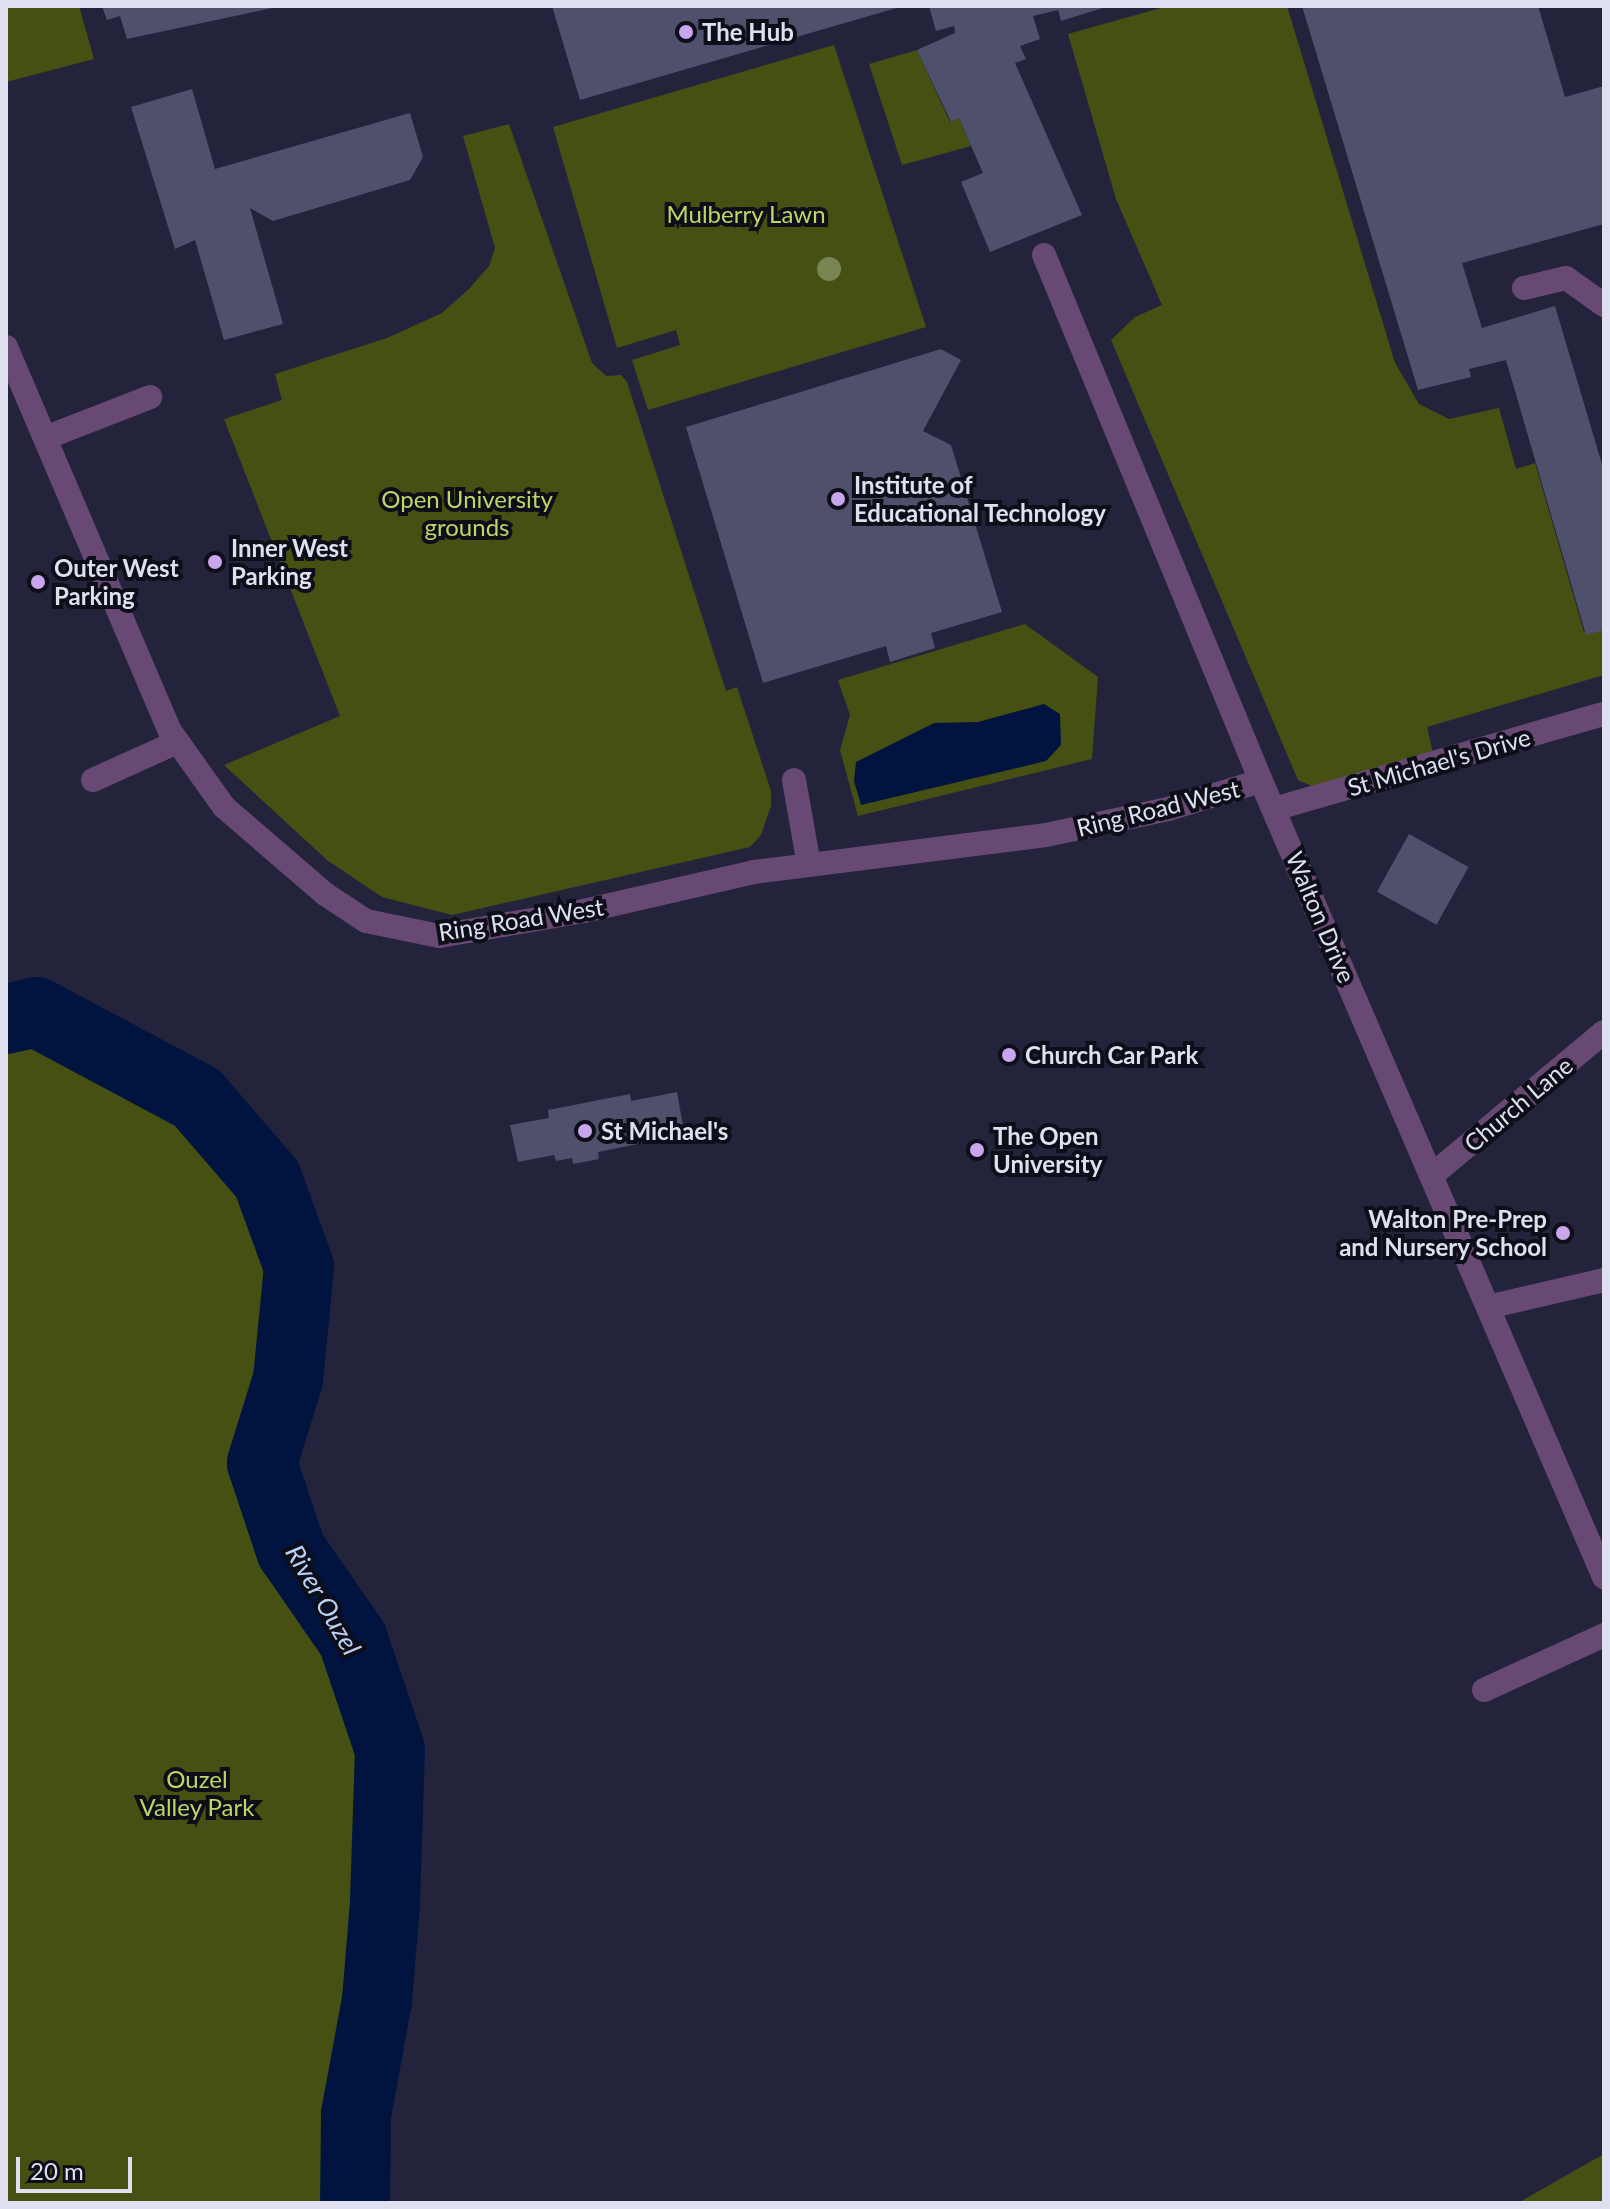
<!DOCTYPE html>
<html>
<head>
<meta charset="utf-8">
<style>
  body { margin:0 }
  #map { position:relative; width:1610px; height:2209px; overflow:hidden; background:#23243b; font-family:Lato,sans-serif }
  div>[style] { position:absolute }
  .green>* { inset:0; background:#465013 }
  .water>* { inset:0; background:#00143f }
  .river>* { height:70px; margin:-35px; padding:0 35px; transform-origin:35px; border-radius:35px; background:#00143f }
  .building>* { inset:0; background:#4f506b; transform-origin:0 0 }
  .minor>* { height:24px; margin:-12px; padding:0 12px; transform-origin:12px; border-radius:12px; background:#684974 }
  .trees>* { width:24px; height:24px; margin:-12px; border-radius:50%; background:#798552 }
  .dots>* { width:22px; height:22px; translate:-50% -50%; box-sizing:border-box; border:4px solid #0e0e19; border-radius:50% }
  span { translate:-50% -50%; white-space:nowrap; text-align:center; line-height:1.15; -webkit-text-stroke:8px #0e0e19; paint-order:stroke }
  .poi-label { font-size:24px; color:#dee0f0; font-weight:700 }
  .left { translate:0 -50%; text-align:left }
  .right { translate:-100% -50%; text-align:right }
  .park-label { font-size:24px; color:#bfd564 }
  .street-label { font-size:24px; color:#dee0f0 }
  .water-label { font-size:26px; color:#bad1f5; font-style:italic }
  .frame { position:absolute; inset:0; border:8px solid #dee0f0; pointer-events:none }
  .scale { position:absolute; left:16px; top:2157px; width:116px; height:36px; box-sizing:border-box; border:4px solid #dee0f0; border-top:0; padding-left:10px; font-size:24px; line-height:28px; white-space:nowrap; color:#dee0f0; -webkit-text-stroke:6px #0e0e19; paint-order:stroke }
</style>
</head>
<body>
<div id="map">
  <div class="green">
    <i style="clip-path:polygon(6px 6px,79px 6px,94px 59px,6px 82px)"></i>
    <i style="clip-path:polygon(1168px 6px,1287px 6px,1395px 363px,1419px 404px,1449px 419px,1499px 408px,1516px 469px,1535px 463px,1584px 632px,1604px 624px,1604px 675px,1427px 727px,1434px 757px,1314px 787px,1298px 780px,1111px 340px,1135px 317px,1162px 305px,1116px 199px,1068px 34px)"></i>
    <i style="clip-path:polygon(834px 45px,926px 327px,648px 410px,632px 360px,680px 345px,676px 330px,617px 348px,553px 127px)"></i>
    <i style="clip-path:polygon(917px 50px,950px 122px,959px 118px,971px 146px,902px 165px,869px 64px)"></i>
    <i style="clip-path:polygon(509px 124px,592px 363px,606px 376px,621px 375px,627px 382px,726px 691px,737px 687px,771px 791px,771px 806px,761px 835px,750px 847px,452px 915px,382px 897px,327px 860px,224px 765px,340px 716px,224px 419px,282px 400px,275px 374px,387px 338px,442px 313px,469px 289px,489px 266px,495px 248px,463px 136px)"></i>
    <i style="clip-path:polygon(1025px 624px,1098px 677px,1092px 759px,858px 816px,840px 750px,850px 715px,838px 680px)"></i>
    <i style="clip-path:polygon(36px 1012px,147px 1057px,173px 1076px,267px 1179px,299px 1267px,288px 1379px,262px 1464px,291px 1550px,353px 1640px,390px 1750px,385px 1903px,377px 2000px,356px 2114px,355px 2203px,6px 2203px,6px 1019px)"></i>
    <i style="clip-path:polygon(1604px 2154px,1604px 2203px,1518px 2203px)"></i>
  </div>
  <div class="water">
    <i style="clip-path:polygon(1044px 704px,1060px 714px,1061px 745px,1046px 761px,861px 805px,854px 781px,856px 762px,934px 723px,978px 722px)"></i>
  </div>
  <div class="river">
    <i style="left:6px;top:1019px;width:31px;rotate:-13deg"></i>
    <i style="left:36px;top:1012px;width:183px;rotate:28.1deg"></i>
    <i style="left:197px;top:1098px;width:107px;rotate:49.2deg"></i>
    <i style="left:267px;top:1179px;width:94px;rotate:70deg"></i>
    <i style="left:299px;top:1267px;width:113px;rotate:95.6deg"></i>
    <i style="left:288px;top:1379px;width:88px;rotate:107.2deg"></i>
    <i style="left:262px;top:1463px;width:92px;rotate:71.6deg"></i>
    <i style="left:291px;top:1550px;width:109px;rotate:55.4deg"></i>
    <i style="left:353px;top:1640px;width:116px;rotate:71.4deg"></i>
    <i style="left:390px;top:1750px;width:153px;rotate:91.9deg"></i>
    <i style="left:385px;top:1903px;width:97px;rotate:94.7deg"></i>
    <i style="left:377px;top:2000px;width:116px;rotate:100.4deg"></i>
    <i style="left:356px;top:2114px;width:89px;rotate:90.6deg"></i>
  </div>
  <div class="building">
    <i style="clip-path:polygon(102px 6px,277px 6px,277px 7px,127px 39px,120px 16px,107px 20px)"></i>
    <i style="clip-path:polygon(552px 6px,900px 6px,900px 7px,580px 100px)"></i>
    <i style="clip-path:polygon(929px 6px,1109px 6px,1061px 21px,1058px 10px,1033px 16px,1040px 39px,1020px 46px,1026px 59px,1015px 63px,1082px 215px,990px 252px,961px 182px,983px 173px,959px 118px,951px 122px,917px 50px,955px 33px,954px 26px,936px 31px)"></i>
    <i style="clip-path:polygon(1302px 6px,1538px 6px,1565px 97px,1604px 86px,1604px 224px,1462px 263px,1482px 328px,1555px 306px,1604px 471px,1604px 630px,1586px 635px,1506px 360px,1469px 369px,1471px 377px,1418px 390px)"></i>
    <i style="clip-path:polygon(192px 89px,215px 169px,410px 113px,423px 157px,410px 180px,273px 221px,250px 208px,283px 324px,224px 340px,195px 240px,175px 249px,131px 107px)"></i>
    <i style="clip-path:polygon(941px 349px,961px 360px,923px 431px,951px 445px,1002px 612px,931px 633px,935px 648px,890px 662px,886px 646px,763px 683px,686px 427px)"></i>
    <i style="left:1409px;top:834px;width:68px;height:66px;rotate:29deg"></i>
    <i style="clip-path:polygon(677px 1092px,683px 1126px,636px 1135px,638px 1144px,598px 1152px,599px 1159px,573px 1164px,572px 1158px,556px 1161px,554px 1155px,518px 1162px,510px 1125px,549px 1118px,548px 1110px,630px 1094px,631px 1101px)"></i>
  </div>
  <div class="minor">
    <i style="left:1044px;top:255px;width:569px;rotate:67.58deg"></i>
    <i style="left:1261px;top:781px;width:867px;rotate:66.69deg"></i>
    <i style="left:1524px;top:288px;width:43px;rotate:-13.4deg"></i>
    <i style="left:1566px;top:278px;width:47px;rotate:35.4deg"></i>
    <i style="left:6px;top:347px;width:418px;rotate:66.9deg"></i>
    <i style="left:170px;top:731px;width:93px;rotate:54.6deg"></i>
    <i style="left:224px;top:807px;width:133px;rotate:40.7deg"></i>
    <i style="left:325px;top:894px;width:49px;rotate:33.4deg"></i>
    <i style="left:366px;top:921px;width:75px;rotate:11.6deg"></i>
    <i style="left:439px;top:936px;width:147px;rotate:-9.8deg"></i>
    <i style="left:584px;top:911px;width:174px;rotate:-12.9deg"></i>
    <i style="left:754px;top:872px;width:294px;rotate:-7.2deg"></i>
    <i style="left:1046px;top:835px;width:125px;rotate:-12deg"></i>
    <i style="left:1168px;top:809px;width:97px;rotate:-16.8deg"></i>
    <i style="left:45px;top:438px;width:113px;rotate:-21.3deg"></i>
    <i style="left:93px;top:780px;width:92px;rotate:-24.3deg"></i>
    <i style="left:794px;top:780px;width:86px;rotate:80deg"></i>
    <i style="left:1274px;top:809px;width:343px;rotate:-16.1deg"></i>
    <i style="left:1431px;top:1176px;width:225px;rotate:-39.8deg"></i>
    <i style="left:1488px;top:1307px;width:119px;rotate:-13.1deg"></i>
    <i style="left:1484px;top:1690px;width:132px;rotate:-24.6deg"></i>
  </div>
  <div class="trees">
    <i style="left:829px;top:269px"></i>
  </div>
  <div class="dots">
    <i style="left:686px;top:32px;background:#c9a5ee"></i>
    <i style="left:838px;top:499px;background:#c9a5ee"></i>
    <i style="left:215px;top:562px;background:#c9a5ee"></i>
    <i style="left:38px;top:582px;background:#c9a5ee"></i>
    <i style="left:1009px;top:1055px;background:#c9a5ee"></i>
    <i style="left:585px;top:1131px;background:#c9a5ee"></i>
    <i style="left:977px;top:1150px;background:#c9a5ee"></i>
    <i style="left:1563px;top:1233px;background:#c9a5ee"></i>
  </div>
  <div class="poi-label">
    <span class="left" style="left:702px;top:32px">The Hub</span>
    <span class="left" style="left:854px;top:499px">Institute of<br>Educational Technology</span>
    <span class="left" style="left:231px;top:562px">Inner West<br>Parking</span>
    <span class="left" style="left:54px;top:582px">Outer West<br>Parking</span>
    <span class="left" style="left:1025px;top:1055px">Church Car Park</span>
    <span class="left" style="left:601px;top:1131px">St Michael's</span>
    <span class="left" style="left:993px;top:1150px">The Open<br>University</span>
    <span class="right" style="left:1547px;top:1233px">Walton Pre-Prep<br>and Nursery School</span>
  </div>
  <div class="park-label">
    <span style="left:746px;top:214px">Mulberry Lawn</span>
    <span style="left:467px;top:513px">Open University<br>grounds</span>
    <span style="left:197px;top:1793px">Ouzel<br>Valley Park</span>
  </div>
  <div class="street-label">
    <span style="left:1439px;top:762px;rotate:-16deg">St Michael's Drive</span>
    <span style="left:1158px;top:808px;rotate:-14deg">Ring Road West</span>
    <span style="left:1321px;top:917px;rotate:67deg">Walton Drive</span>
    <span style="left:521px;top:919px;rotate:-9deg">Ring Road West</span>
    <span style="left:1518px;top:1104px;rotate:-40deg">Church Lane</span>
  </div>
  <div class="water-label">
    <span style="left:323px;top:1600px;rotate:60deg">River Ouzel</span>
  </div>
  <div class="frame"></div>
  <div class="scale">20 m</div>
</div>
</body>
</html>
